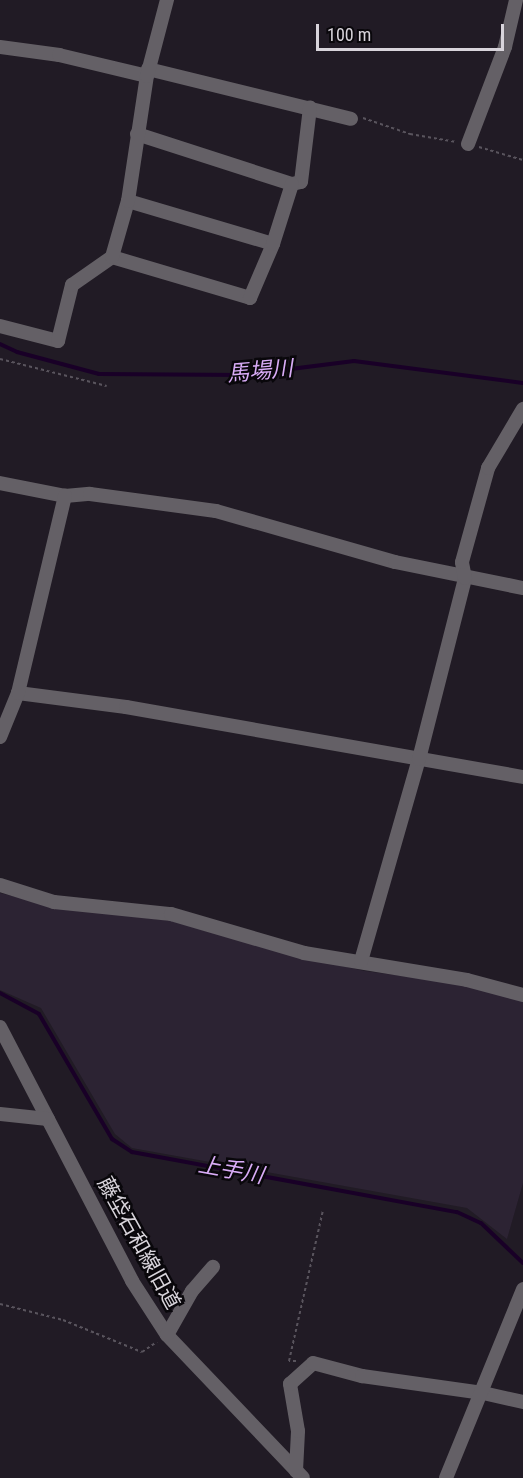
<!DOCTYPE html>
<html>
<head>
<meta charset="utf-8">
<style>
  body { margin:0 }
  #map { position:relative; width:523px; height:1478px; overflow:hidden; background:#211b25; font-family:"Roboto Condensed","Noto Sans JP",sans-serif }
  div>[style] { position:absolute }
  .built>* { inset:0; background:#2c2333 }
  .stream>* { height:4px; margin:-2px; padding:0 2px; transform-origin:2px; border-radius:2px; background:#190027 }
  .path>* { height:2px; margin-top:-1px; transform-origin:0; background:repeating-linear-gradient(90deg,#59545d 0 3px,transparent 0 6px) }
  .minor>* { height:14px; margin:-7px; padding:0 7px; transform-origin:7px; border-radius:7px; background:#646066 }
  span { translate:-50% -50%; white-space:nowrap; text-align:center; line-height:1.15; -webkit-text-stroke:5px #09070b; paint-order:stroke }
  .street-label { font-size:21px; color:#d8d4db }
  .water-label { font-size:22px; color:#d9acf7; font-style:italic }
  .scale { position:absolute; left:316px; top:24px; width:188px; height:27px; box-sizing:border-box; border:3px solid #d8d4db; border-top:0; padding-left:8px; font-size:18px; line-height:21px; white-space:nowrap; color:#d8d4db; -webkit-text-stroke:4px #09070b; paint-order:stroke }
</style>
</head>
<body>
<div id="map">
  <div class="built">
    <i style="clip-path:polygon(0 893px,61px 908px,172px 921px,282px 953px,365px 971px,469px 985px,523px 999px,523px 1183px,507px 1239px,467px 1208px,132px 1148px,115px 1134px,41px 1008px,0 990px)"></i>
  </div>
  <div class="stream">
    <i style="left:0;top:344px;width:19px;rotate:25deg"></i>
    <i style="left:17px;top:352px;width:85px;rotate:15deg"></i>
    <i style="left:99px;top:374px;width:144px;rotate:0.4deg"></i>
    <i style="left:243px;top:375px;width:112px;rotate:-7.2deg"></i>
    <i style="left:354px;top:361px;width:170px;rotate:7.4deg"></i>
    <i style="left:0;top:993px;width:44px;rotate:28.3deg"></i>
    <i style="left:39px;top:1014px;width:145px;rotate:59.7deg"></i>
    <i style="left:112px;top:1139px;width:24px;rotate:33deg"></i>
    <i style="left:132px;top:1152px;width:330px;rotate:10.5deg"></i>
    <i style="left:457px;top:1212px;width:26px;rotate:25deg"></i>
    <i style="left:481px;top:1223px;width:58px;rotate:43.6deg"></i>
  </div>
  <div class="path">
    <i style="left:363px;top:118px;width:50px;rotate:18.8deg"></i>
    <i style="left:410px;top:134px;width:47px;rotate:9.9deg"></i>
    <i style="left:479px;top:147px;width:46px;rotate:16.5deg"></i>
    <i style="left:0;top:359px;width:110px;rotate:14.2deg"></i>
    <i style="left:0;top:1304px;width:65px;rotate:14.3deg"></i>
    <i style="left:63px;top:1320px;width:85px;rotate:22.1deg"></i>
    <i style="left:142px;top:1352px;width:18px;rotate:-34deg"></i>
    <i style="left:296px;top:1361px;width:7px;rotate:180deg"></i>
    <i style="left:289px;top:1361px;width:155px;rotate:-77.3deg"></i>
  </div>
  <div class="minor">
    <i style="left:0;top:47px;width:60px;rotate:7.7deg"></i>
    <i style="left:59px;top:55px;width:90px;rotate:13.4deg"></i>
    <i style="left:148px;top:69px;width:209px;rotate:13.8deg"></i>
    <i style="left:137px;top:134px;width:163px;rotate:17.9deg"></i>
    <i style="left:292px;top:184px;width:9px;rotate:-13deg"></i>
    <i style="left:301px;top:182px;width:75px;rotate:-83.1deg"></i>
    <i style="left:468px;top:144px;width:104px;rotate:-69.1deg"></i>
    <i style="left:505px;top:47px;width:48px;rotate:-76.8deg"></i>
    <i style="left:128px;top:201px;width:151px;rotate:16.5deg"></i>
    <i style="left:112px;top:257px;width:144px;rotate:16.5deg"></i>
    <i style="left:250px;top:298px;width:59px;rotate:-66.9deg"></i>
    <i style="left:273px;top:244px;width:63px;rotate:-72.4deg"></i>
    <i style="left:0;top:326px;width:60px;rotate:14.5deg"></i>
    <i style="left:58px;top:341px;width:58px;rotate:-76deg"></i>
    <i style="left:72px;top:285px;width:49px;rotate:-35deg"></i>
    <i style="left:112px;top:257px;width:58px;rotate:-74.1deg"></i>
    <i style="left:128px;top:201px;width:126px;rotate:-81.4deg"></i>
    <i style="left:147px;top:76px;width:79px;rotate:-75.3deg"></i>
    <i style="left:0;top:483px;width:66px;rotate:11.3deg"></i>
    <i style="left:65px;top:496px;width:25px;rotate:-5deg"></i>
    <i style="left:90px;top:494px;width:127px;rotate:7.7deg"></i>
    <i style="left:216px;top:511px;width:186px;rotate:15.9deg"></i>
    <i style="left:395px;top:562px;width:131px;rotate:11.5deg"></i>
    <i style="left:18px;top:693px;width:109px;rotate:7.4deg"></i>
    <i style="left:126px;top:707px;width:403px;rotate:10deg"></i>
    <i style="left:0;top:737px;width:48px;rotate:-67.8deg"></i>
    <i style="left:18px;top:693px;width:203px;rotate:-76.6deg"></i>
    <i style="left:0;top:885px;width:57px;rotate:17.5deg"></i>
    <i style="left:54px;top:902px;width:118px;rotate:5.9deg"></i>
    <i style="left:171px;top:914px;width:139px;rotate:16.3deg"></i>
    <i style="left:304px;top:953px;width:165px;rotate:9.4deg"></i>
    <i style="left:467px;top:980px;width:58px;rotate:15deg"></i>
    <i style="left:361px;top:961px;width:210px;rotate:-74deg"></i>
    <i style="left:419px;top:759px;width:187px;rotate:-75.7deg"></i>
    <i style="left:465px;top:578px;width:16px;rotate:-101deg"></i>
    <i style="left:462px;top:562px;width:98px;rotate:-74.5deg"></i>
    <i style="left:488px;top:468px;width:69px;rotate:-59.3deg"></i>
    <i style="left:0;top:1027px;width:286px;rotate:62.5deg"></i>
    <i style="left:132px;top:1281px;width:64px;rotate:57.1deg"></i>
    <i style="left:167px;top:1335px;width:197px;rotate:46.4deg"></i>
    <i style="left:0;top:1114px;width:48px;rotate:5.9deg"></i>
    <i style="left:167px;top:1335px;width:51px;rotate:-60.4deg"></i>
    <i style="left:192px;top:1291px;width:32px;rotate:-49deg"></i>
    <i style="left:296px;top:1471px;width:40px;rotate:-87.1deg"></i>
    <i style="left:298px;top:1431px;width:48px;rotate:-99.7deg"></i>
    <i style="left:290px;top:1384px;width:31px;rotate:-42deg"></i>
    <i style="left:313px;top:1363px;width:51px;rotate:14.9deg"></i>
    <i style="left:362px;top:1376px;width:122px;rotate:8deg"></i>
    <i style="left:483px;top:1393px;width:41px;rotate:12.7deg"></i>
    <i style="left:446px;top:1478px;width:204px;rotate:-67.8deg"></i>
  </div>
  <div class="street-label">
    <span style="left:139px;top:1243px;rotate:61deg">藤垈石和線旧道</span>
  </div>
  <div class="water-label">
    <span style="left:260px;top:371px;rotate:-5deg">馬場川</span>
    <span style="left:231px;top:1170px;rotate:10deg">上手川</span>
  </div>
  <div class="scale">100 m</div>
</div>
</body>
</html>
